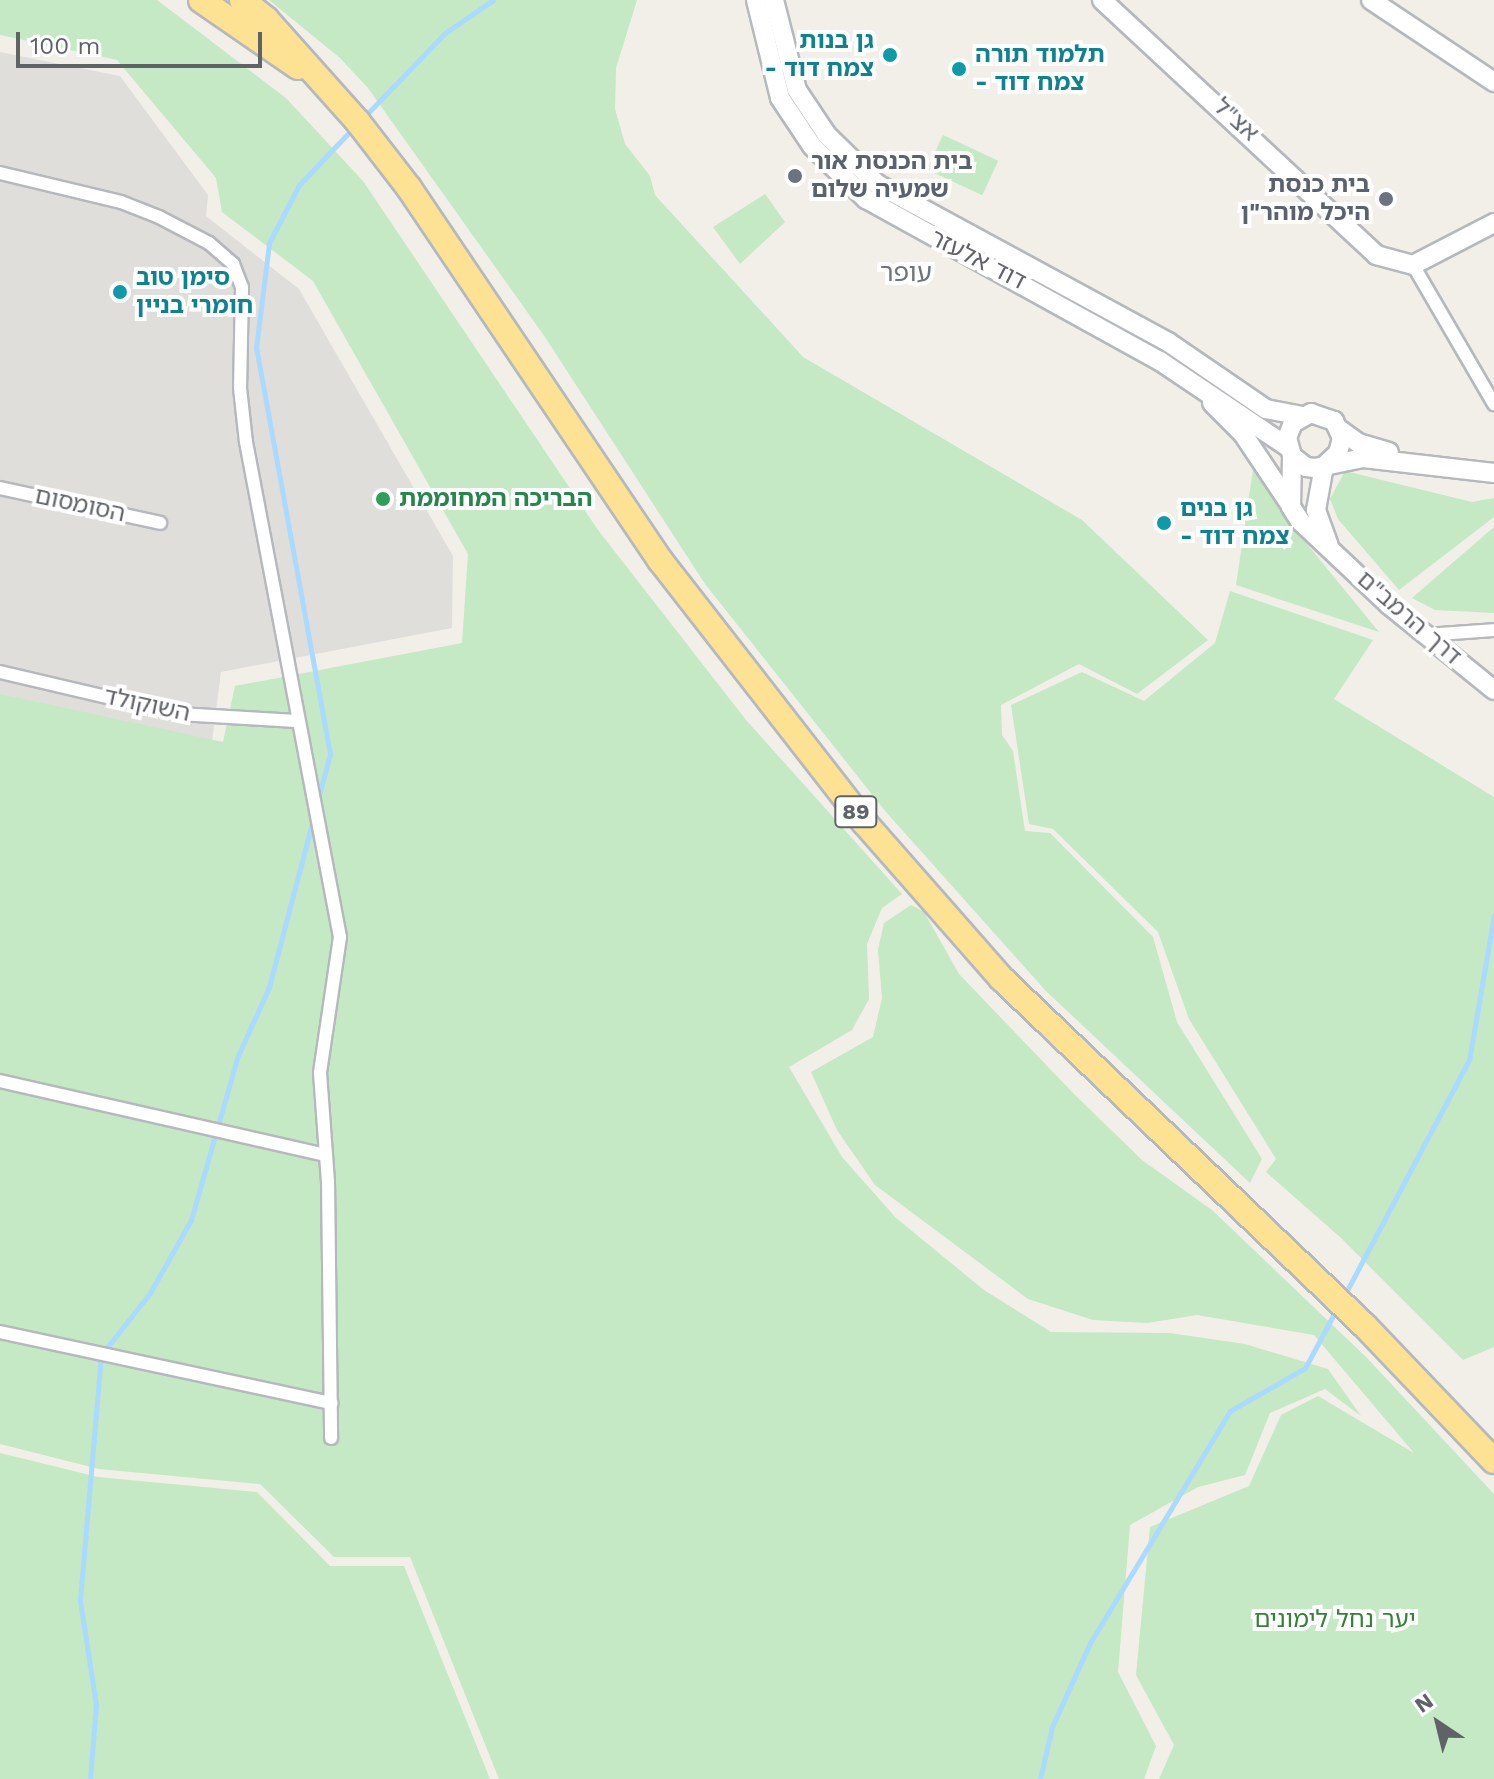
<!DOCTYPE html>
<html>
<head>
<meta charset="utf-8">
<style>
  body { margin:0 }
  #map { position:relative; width:1494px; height:1779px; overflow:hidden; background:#f1efe8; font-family:"Work Sans","Noto Sans Hebrew",sans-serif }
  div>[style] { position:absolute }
  .industrial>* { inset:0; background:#e0deda }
  .green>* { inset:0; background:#c5e8c5; transform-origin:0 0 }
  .stream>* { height:5px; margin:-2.5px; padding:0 2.5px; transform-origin:2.5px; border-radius:2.5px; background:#aadaff }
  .roads { filter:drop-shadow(2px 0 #b5b8bc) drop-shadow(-2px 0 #b5b8bc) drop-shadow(0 2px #b5b8bc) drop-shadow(0 -2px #b5b8bc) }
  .street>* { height:12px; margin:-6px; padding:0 6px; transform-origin:6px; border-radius:6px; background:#fff }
  .secondary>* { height:18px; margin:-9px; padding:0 9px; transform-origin:9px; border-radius:9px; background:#fff }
  .highway>* { height:24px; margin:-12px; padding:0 12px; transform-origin:12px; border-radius:12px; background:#fde293 }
  .dots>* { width:22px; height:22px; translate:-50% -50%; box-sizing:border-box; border:4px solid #fff; border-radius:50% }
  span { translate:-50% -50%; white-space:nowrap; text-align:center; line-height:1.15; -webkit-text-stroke:8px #fff; paint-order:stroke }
  .shield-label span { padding:2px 6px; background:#fff; border:2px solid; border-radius:6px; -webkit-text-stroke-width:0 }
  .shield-label { font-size:22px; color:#5f6368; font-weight:700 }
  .culture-label { font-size:24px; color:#0d838f; font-weight:700 }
  .right { translate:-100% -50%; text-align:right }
  .left { translate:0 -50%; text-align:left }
  .street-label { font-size:24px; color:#5f6368 }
  .worship-label { font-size:24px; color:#5b616d; font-weight:700 }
  .leisure-label { font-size:24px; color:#27864d; font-weight:700 }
  .park-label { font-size:24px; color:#348238 }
  .neighbourhood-label { font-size:26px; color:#70757a }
  .north { position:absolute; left:1398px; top:1683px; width:80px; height:80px; -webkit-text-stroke:6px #fff; paint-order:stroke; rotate:325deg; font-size:22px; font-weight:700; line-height:32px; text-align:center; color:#5f6368 }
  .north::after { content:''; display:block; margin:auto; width:28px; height:36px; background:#5f6368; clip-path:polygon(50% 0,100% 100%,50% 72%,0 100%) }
  .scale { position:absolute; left:16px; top:32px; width:246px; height:36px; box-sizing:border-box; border:4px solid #5f6368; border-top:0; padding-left:10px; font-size:24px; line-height:28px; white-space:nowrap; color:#5f6368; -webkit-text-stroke:6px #fff; paint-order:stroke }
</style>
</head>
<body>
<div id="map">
  <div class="industrial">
    <i style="clip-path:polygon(0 52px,120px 76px,208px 195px,206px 216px,299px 289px,453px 556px,452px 628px,221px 672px,211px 749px,0 697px)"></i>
  </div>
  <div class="green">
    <i style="clip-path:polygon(0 0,157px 0,286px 98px,363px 181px,598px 530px,746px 720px,902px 894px,882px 908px,867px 944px,869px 999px,852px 1030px,789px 1067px,842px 1157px,896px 1218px,984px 1290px,1051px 1332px,1170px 1333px,1245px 1344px,1328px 1369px,1361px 1416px,1325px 1389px,1270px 1413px,1245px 1475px,1198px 1487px,1130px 1525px,1118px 1672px,1156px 1746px,1144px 1779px,499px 1779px,410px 1557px,334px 1557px,260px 1484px,99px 1469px,0 1444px,0 694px,223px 742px,235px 686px,462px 643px,468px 554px,313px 281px,222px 212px,216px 178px,117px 60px,0 35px)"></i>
    <i style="clip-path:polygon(269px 0,637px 0,616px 68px,615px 109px,625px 144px,650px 176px,655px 195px,803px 357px,1082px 520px,1208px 640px,1137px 694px,1079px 664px,1001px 705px,1002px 735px,1013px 751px,1025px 831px,1050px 833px,1153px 937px,1177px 1022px,1262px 1159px,1250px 1183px,1046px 991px,886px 812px,705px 584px,545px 337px,368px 88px,340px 58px)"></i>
    <i style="left:943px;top:135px;width:61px;height:38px;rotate:25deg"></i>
    <i style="clip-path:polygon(765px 194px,785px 222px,740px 264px,713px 227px)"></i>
    <i style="clip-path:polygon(1254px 463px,1280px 511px,1379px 632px,1236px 585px)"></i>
    <i style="clip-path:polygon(1345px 471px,1472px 502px,1494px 498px,1494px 517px,1399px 590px,1338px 519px,1330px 499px)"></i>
    <i style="clip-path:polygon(1494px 527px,1494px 613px,1435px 610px,1412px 598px)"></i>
    <i style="clip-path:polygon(1230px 591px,1373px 640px,1334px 699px,1494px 797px,1494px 1347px,1463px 1360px,1341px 1238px,1266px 1172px,1276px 1159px,1189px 1019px,1158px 932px,1053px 829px,1029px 824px,1011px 705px,1082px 672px,1144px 701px,1215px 643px)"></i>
    <i style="clip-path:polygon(911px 905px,924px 912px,959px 974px,1073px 1093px,1142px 1160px,1212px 1210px,1367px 1358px,1494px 1494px,1494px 1779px,1159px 1779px,1174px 1745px,1136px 1675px,1150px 1527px,1249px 1486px,1281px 1415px,1318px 1396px,1414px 1453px,1314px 1335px,1197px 1315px,1147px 1323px,1093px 1320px,1028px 1299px,875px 1185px,837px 1130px,811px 1072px,873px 1037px,882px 998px,878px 950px,884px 923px)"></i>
    <i style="clip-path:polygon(0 1453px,98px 1477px,257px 1492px,330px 1566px,404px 1566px,490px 1779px,0 1779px)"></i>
  </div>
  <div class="stream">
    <i style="left:364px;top:117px;width:117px;rotate:-46deg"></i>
    <i style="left:445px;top:33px;width:58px;rotate:-34.5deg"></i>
    <i style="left:318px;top:799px;width:47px;rotate:-75.1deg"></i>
    <i style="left:330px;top:754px;width:413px;rotate:-100.3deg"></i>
    <i style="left:256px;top:348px;width:106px;rotate:-82.9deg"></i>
    <i style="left:269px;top:243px;width:65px;rotate:-62.7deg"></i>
    <i style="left:299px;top:185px;width:80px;rotate:-46.5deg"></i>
    <i style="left:1344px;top:1296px;width:267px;rotate:-62.1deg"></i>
    <i style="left:1469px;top:1060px;width:147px;rotate:-80.2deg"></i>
    <i style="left:90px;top:1779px;width:74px;rotate:-85.4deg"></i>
    <i style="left:96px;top:1705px;width:106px;rotate:-98.7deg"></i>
    <i style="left:80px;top:1600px;width:246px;rotate:-85.1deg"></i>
    <i style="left:101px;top:1355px;width:79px;rotate:-51.7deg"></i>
    <i style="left:150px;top:1293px;width:84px;rotate:-60.7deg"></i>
    <i style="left:191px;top:1220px;width:168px;rotate:-74.1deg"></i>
    <i style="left:237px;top:1058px;width:78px;rotate:-65.7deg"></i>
    <i style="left:269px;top:987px;width:177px;rotate:-75.3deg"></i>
    <i style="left:1040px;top:1779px;width:53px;rotate:-77deg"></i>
    <i style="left:1052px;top:1727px;width:92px;rotate:-65.7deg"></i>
    <i style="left:1090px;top:1643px;width:271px;rotate:-58.9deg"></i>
    <i style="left:1230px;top:1411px;width:86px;rotate:-29.8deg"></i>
    <i style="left:1305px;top:1368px;width:68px;rotate:-61.9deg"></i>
  </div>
  <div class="roads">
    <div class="street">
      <i style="left:0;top:173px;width:124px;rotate:13.5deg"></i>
      <i style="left:121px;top:202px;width:41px;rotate:21.5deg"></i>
      <i style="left:159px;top:217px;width:56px;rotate:27.5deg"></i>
      <i style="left:209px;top:243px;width:32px;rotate:41deg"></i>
      <i style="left:233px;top:264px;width:25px;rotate:69deg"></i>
      <i style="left:242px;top:287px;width:101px;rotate:91.1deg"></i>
      <i style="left:240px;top:388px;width:54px;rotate:83.7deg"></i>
      <i style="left:246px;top:442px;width:504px;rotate:79.25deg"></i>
      <i style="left:340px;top:937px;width:137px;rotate:98.4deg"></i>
      <i style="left:320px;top:1073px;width:109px;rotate:85.8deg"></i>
      <i style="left:328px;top:1182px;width:256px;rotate:89.3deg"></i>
      <i style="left:1413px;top:265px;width:161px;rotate:59.8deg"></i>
      <i style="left:0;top:488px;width:164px;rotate:12.3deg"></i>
      <i style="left:1425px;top:635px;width:69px;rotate:-4.1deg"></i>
      <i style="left:0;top:672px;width:184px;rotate:13.2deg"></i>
      <i style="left:179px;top:714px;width:117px;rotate:3.4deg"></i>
      <i style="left:0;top:1081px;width:334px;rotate:12.8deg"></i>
      <i style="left:0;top:1332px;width:339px;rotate:12.1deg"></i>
    </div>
    <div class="secondary">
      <i style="left:756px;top:0;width:101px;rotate:76.2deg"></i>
      <i style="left:780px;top:98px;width:58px;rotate:56.3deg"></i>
      <i style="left:812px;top:146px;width:76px;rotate:44.5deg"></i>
      <i style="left:866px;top:199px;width:336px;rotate:28.9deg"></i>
      <i style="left:1160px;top:361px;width:154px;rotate:33.9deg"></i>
      <i style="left:774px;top:0;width:93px;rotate:75.7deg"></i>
      <i style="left:797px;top:90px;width:54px;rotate:56.3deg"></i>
      <i style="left:827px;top:135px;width:70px;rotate:44.4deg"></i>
      <i style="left:877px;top:184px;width:331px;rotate:28.5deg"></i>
      <i style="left:1168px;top:342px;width:119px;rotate:34.4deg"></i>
      <i style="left:1266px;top:409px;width:36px;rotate:11deg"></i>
      <i style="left:1102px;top:0;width:374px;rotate:42.9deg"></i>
      <i style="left:1376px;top:255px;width:38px;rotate:15deg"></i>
      <i style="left:1413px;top:265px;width:91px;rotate:-27.4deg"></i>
      <i style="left:1371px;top:0;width:148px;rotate:33.7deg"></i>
      <i style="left:1212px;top:403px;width:44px;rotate:45deg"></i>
      <i style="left:1243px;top:434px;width:87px;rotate:56.3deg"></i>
      <i style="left:1339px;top:429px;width:24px;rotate:36deg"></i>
      <i style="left:1358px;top:443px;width:32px;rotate:16deg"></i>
      <i style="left:1292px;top:456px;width:51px;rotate:91.1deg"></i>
      <i style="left:1291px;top:507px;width:17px;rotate:57deg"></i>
      <i style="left:1300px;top:521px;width:122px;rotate:43.3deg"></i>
      <i style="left:1389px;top:605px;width:135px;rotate:39deg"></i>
      <i style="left:1324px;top:466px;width:19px;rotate:-43deg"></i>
      <i style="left:1338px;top:453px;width:16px;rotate:-75deg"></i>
      <i style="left:1342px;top:438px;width:19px;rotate:-115deg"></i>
      <i style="left:1334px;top:421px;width:24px;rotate:-161deg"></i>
      <i style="left:1311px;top:413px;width:21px;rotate:151deg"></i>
      <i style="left:1293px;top:423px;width:16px;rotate:112deg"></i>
      <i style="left:1287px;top:438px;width:19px;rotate:74deg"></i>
      <i style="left:1292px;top:456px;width:18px;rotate:38deg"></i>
      <i style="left:1306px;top:467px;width:9px;rotate:6deg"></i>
      <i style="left:1315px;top:468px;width:49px;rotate:-11.8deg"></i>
      <i style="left:1363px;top:458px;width:132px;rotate:6.5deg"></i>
      <i style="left:1324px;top:466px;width:45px;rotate:100.3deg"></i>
      <i style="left:1316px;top:510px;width:37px;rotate:70deg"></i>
    </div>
    <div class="highway">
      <i style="left:201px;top:0;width:118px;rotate:34.6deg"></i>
      <i style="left:242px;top:0;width:31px;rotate:38deg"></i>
      <i style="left:266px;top:19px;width:138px;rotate:48.2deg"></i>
      <i style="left:358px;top:122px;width:83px;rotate:52.3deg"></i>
      <i style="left:409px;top:188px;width:449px;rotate:56deg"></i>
      <i style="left:660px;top:560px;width:332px;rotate:52.1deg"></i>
      <i style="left:864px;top:822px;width:209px;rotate:48.7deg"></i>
      <i style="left:1002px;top:979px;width:501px;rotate:43.71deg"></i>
      <i style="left:1364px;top:1325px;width:188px;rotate:46.3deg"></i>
    </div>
  </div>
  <div class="dots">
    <i style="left:890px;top:55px;background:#0f9aa8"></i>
    <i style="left:959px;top:69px;background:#0f9aa8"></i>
    <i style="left:795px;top:176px;background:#6b7280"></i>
    <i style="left:1386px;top:199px;background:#6b7280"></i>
    <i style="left:120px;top:292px;background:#0f9aa8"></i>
    <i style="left:383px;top:499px;background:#2e9e5b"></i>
    <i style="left:1164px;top:523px;background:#0f9aa8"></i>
  </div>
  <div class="shield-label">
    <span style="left:856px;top:812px">89</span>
  </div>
  <div class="culture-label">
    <span class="right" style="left:874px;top:55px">גן בנות<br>- צמח דוד</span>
    <span class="left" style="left:975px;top:69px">תלמוד תורה<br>- צמח דוד</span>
    <span class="left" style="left:136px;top:292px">סימן טוב<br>חומרי בניין</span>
    <span class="left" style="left:1180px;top:523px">גן בנים<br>- צמח דוד</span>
  </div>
  <div class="street-label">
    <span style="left:1236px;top:120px;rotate:42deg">אצ"ל</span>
    <span style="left:978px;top:260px;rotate:27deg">דוד אלעזר</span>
    <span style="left:80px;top:505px;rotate:12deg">הסומסום</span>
    <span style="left:1409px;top:618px;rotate:41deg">דרך הרמב"ם</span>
    <span style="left:147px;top:705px;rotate:12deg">השוקולד</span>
  </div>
  <div class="worship-label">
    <span class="left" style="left:811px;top:176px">בית הכנסת אור<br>שמעיה שלום</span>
    <span class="right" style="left:1370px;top:199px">בית כנסת<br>היכל מוהר"ן</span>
  </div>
  <div class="leisure-label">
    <span class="left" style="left:399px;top:499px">הבריכה המחוממת</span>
  </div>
  <div class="park-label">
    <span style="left:1335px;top:1620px">יער נחל לימונים</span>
  </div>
  <div class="neighbourhood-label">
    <span style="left:906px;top:273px">עופר</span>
  </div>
  <div class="north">N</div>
  <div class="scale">100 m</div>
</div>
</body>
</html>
